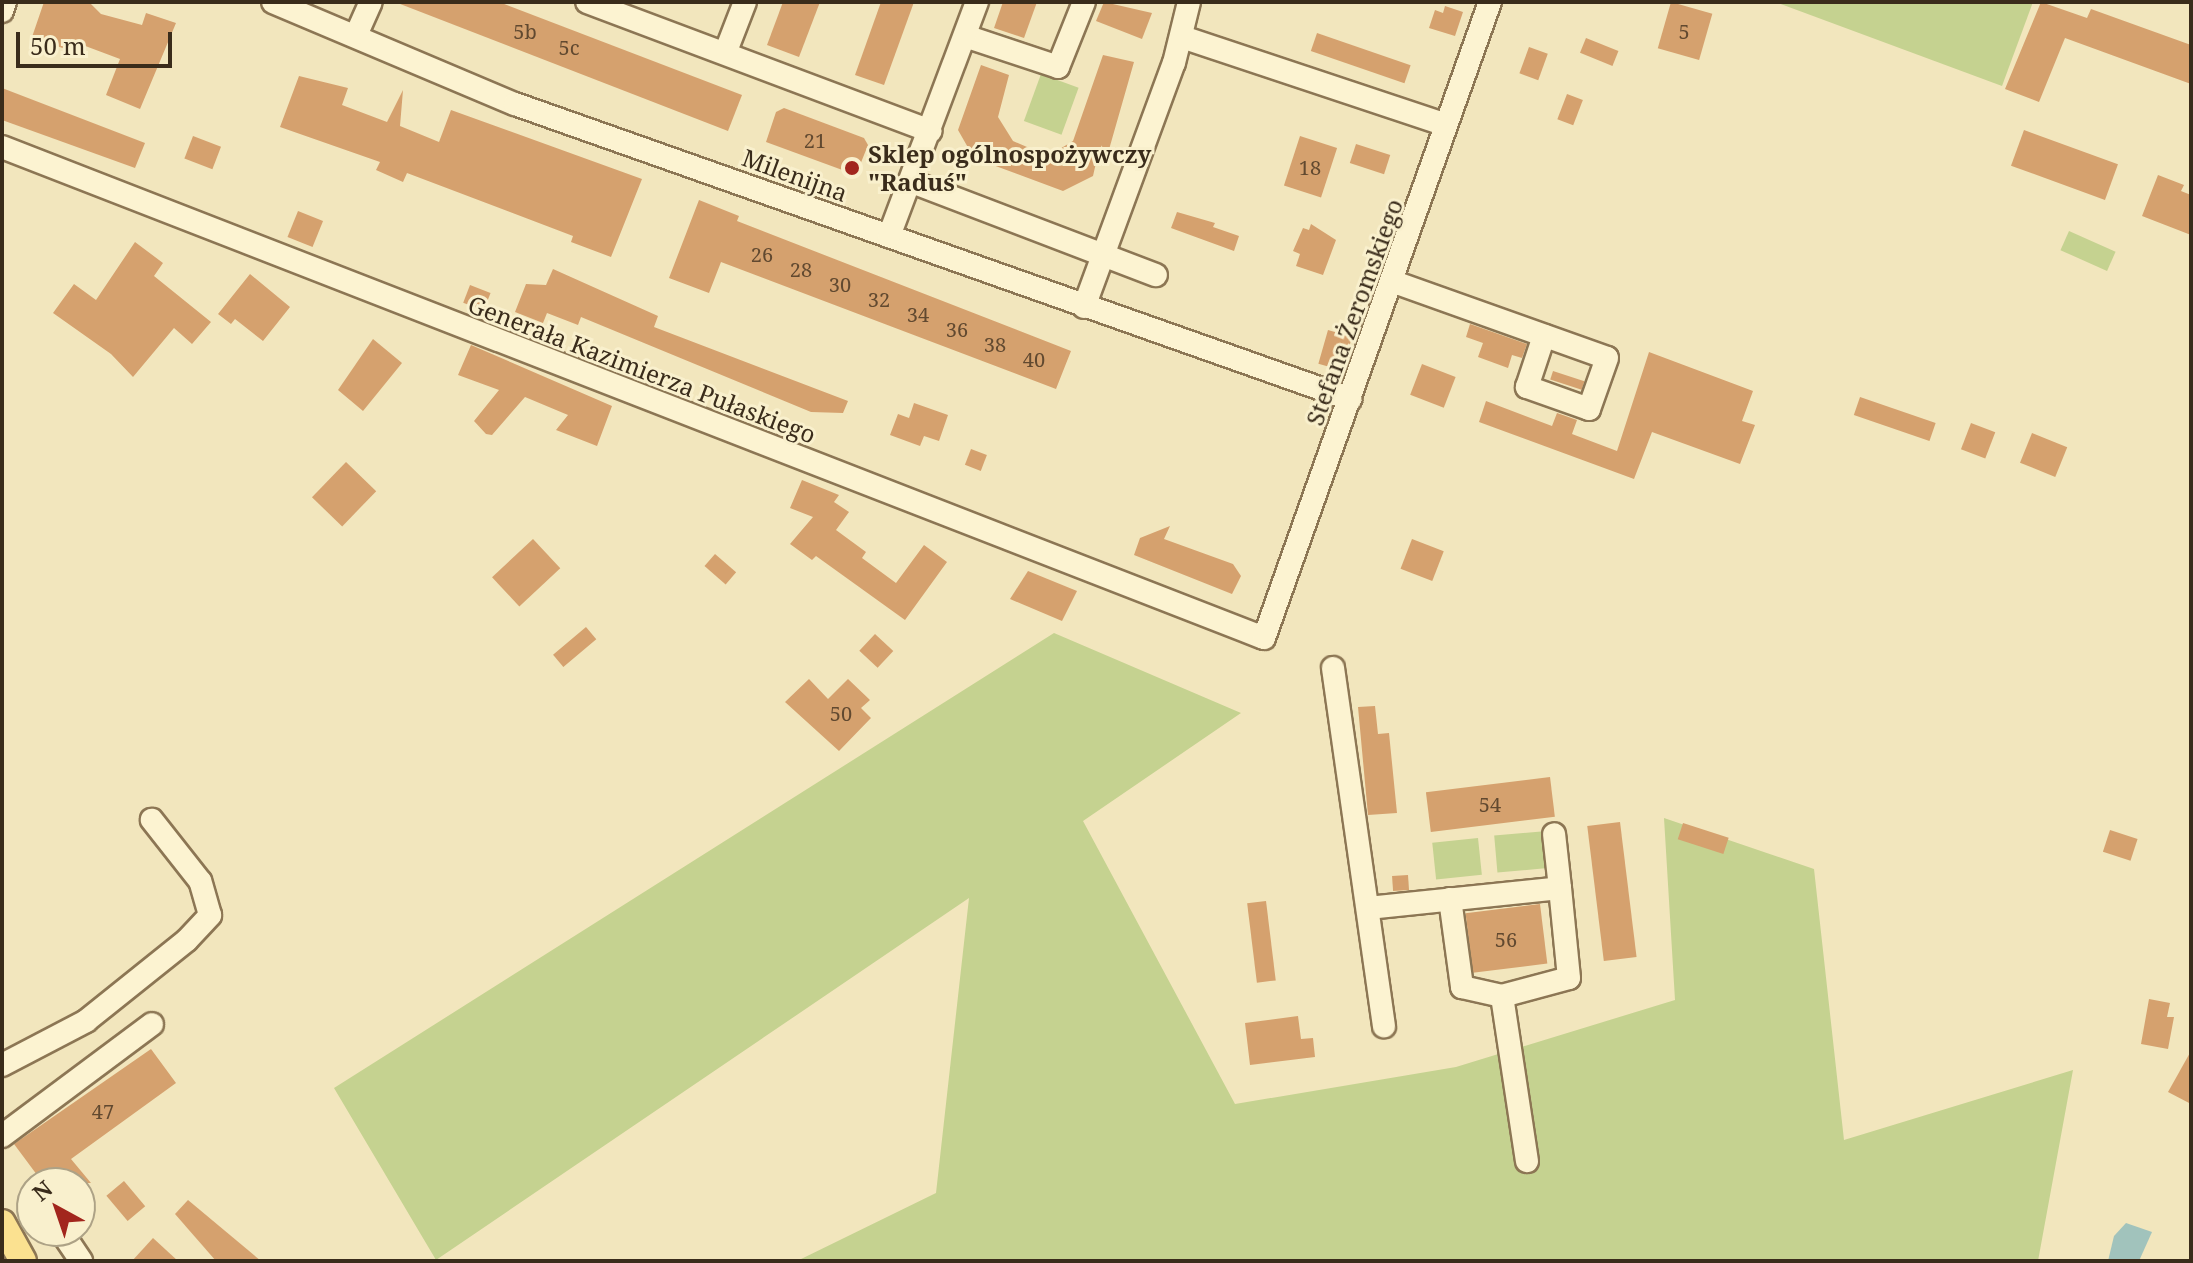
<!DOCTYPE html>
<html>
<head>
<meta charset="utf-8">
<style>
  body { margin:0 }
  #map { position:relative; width:2193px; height:1263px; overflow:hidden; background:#f2e6bd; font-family:"Noto Serif",serif }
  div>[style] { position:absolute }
  .green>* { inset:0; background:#c5d290; transform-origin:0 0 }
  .water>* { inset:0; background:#a1c3bc }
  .building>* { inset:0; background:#d5a16e; transform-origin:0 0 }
  .roads { filter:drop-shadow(2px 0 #8c7654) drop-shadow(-2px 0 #8c7654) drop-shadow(0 2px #8c7654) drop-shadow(0 -2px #8c7654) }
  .minor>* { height:22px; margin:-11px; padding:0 11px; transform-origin:11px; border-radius:11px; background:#fcf3d1 }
  .major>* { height:26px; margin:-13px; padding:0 13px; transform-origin:13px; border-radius:13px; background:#fbe190 }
  .dots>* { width:22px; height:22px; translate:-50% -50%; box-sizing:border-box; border:4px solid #f9f0cd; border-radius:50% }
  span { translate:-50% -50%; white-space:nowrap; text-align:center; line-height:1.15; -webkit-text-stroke:6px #f9f0cd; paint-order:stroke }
  .number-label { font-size:20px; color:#614930 }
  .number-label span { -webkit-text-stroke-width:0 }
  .poi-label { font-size:24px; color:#3a2c1b; font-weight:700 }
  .left { translate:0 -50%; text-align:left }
  .street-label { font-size:24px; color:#3a2c1b }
  .frame { position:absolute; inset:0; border:4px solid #3a2c1b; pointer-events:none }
  .north { position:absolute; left:16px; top:1167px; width:80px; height:80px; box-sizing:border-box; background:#f9f0cd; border:2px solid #ada286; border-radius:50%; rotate:320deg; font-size:22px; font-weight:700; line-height:32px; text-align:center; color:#3a2c1b }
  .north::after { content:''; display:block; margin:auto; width:28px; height:36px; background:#a2261d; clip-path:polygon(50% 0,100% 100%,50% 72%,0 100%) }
  .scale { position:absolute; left:16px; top:32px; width:156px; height:36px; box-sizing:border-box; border:4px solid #3a2c1b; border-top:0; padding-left:10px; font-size:24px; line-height:28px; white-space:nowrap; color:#3a2c1b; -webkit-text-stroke:6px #f9f0cd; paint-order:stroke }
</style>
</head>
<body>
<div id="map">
  <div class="green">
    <i style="clip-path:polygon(1775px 2px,2033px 2px,2002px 86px)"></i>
    <i style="left:1041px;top:74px;width:40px;height:50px;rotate:20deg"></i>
    <i style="left:2069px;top:231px;width:51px;height:21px;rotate:24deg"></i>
    <i style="clip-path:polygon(1054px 633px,1241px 713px,1083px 821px,1235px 1104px,1456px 1067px,1675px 1000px,1664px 818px,1814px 869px,1844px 1140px,2073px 1070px,2038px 1261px,797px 1261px,936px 1193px,969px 898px,436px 1260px,334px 1088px)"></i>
    <i style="left:1547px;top:831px;width:37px;height:53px;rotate:85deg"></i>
    <i style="left:1478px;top:838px;width:37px;height:46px;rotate:84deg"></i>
  </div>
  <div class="water">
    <i style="clip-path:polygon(2126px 1223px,2152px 1232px,2139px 1261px,2108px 1261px,2114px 1236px)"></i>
  </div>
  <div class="building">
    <i style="clip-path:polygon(44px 2px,89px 2px,101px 14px,142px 25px,146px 13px,176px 23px,140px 109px,106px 95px,120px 59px,72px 41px,68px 50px,32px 37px)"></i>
    <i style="clip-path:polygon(395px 2px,499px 2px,742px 95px,728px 131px)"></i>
    <i style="clip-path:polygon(783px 2px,820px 2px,799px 57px,767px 45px)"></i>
    <i style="clip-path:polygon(881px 2px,914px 2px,884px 85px,855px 75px)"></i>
    <i style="clip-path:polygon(1003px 2px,1037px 2px,1024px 38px,994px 28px)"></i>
    <i style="clip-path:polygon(1104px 2px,1152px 13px,1142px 39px,1096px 21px)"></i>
    <i style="left:1671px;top:2px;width:43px;height:48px;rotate:16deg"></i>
    <i style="clip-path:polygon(2041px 2px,2087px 18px,2091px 9px,2191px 45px,2191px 84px,2065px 38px,2039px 102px,2005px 89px)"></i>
    <i style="clip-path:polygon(1445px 6px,1463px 12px,1455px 36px,1429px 28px,1435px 10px,1443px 13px)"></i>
    <i style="left:1317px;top:33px;width:99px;height:19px;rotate:19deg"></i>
    <i style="left:1586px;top:38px;width:35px;height:16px;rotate:22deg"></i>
    <i style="left:1529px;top:47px;width:20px;height:28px;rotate:20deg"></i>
    <i style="clip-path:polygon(1103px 55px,1134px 62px,1106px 160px,1098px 154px,1093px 176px,1063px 191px,974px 158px,958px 130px,981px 65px,1009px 75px,998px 117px,1013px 141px,1048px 156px,1073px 141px)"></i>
    <i style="clip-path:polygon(299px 76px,348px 88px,342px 105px,387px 122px,403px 90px,400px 126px,439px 142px,451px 110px,642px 179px,611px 257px,571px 242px,573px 236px,407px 173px,403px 182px,376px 170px,380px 162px,280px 127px)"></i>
    <i style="clip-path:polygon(2px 88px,145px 143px,135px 168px,2px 120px)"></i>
    <i style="left:1567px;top:94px;width:17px;height:27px;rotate:21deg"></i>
    <i style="clip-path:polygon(784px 108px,864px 138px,868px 145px,856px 175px,766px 142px,776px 112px)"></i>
    <i style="left:2024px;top:130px;width:100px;height:38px;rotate:20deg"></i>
    <i style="left:193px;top:136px;width:30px;height:24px;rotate:21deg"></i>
    <i style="left:1300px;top:136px;width:39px;height:52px;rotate:18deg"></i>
    <i style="left:1356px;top:144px;width:36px;height:20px;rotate:18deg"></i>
    <i style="clip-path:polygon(2158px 175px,2184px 185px,2181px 191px,2191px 195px,2191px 235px,2142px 216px)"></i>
    <i style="clip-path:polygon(699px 200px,739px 216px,737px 221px,1071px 351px,1056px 389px,721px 262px,709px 293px,669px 278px)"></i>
    <i style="left:298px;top:211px;width:27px;height:28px;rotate:22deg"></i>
    <i style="clip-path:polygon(1177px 212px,1215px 223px,1213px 227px,1239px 236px,1234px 251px,1171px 228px)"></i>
    <i style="clip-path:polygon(1311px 224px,1336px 240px,1323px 275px,1296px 266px,1300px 254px,1293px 251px,1303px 228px,1309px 230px)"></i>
    <i style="clip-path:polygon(135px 242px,163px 263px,154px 276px,211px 322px,192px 344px,174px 328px,133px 377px,111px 354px,53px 313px,74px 284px,96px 300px)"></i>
    <i style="clip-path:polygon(553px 269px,658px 316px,654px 327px,848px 401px,843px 413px,811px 412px,581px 317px,578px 325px,547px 313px,543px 323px,515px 312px,526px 284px,546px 285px)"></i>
    <i style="clip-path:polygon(250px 274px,290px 307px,263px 341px,235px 319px,231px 324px,218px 314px)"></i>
    <i style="left:470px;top:285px;width:22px;height:19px;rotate:21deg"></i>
    <i style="clip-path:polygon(1470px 324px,1527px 344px,1522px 358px,1512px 355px,1508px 368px,1478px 357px,1483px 343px,1466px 337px)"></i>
    <i style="left:1328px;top:330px;width:25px;height:35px;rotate:16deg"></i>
    <i style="clip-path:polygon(373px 339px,402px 363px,363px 411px,338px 390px)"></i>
    <i style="clip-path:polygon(471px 345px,612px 406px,597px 446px,556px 430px,568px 415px,525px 397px,492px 435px,486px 434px,474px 421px,499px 390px,458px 375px)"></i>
    <i style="clip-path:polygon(1649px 352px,1753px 391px,1742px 421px,1755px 425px,1740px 464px,1652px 432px,1634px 479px,1479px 422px,1486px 401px,1552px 426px,1557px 413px,1577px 420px,1572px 434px,1617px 451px)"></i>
    <i style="left:1422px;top:364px;width:36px;height:33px;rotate:21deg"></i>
    <i style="left:1553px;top:371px;width:33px;height:9px;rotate:18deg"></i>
    <i style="left:1860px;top:397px;width:80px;height:19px;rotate:19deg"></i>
    <i style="clip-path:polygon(914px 403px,948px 415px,939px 441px,924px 436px,920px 446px,890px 435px,898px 414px,909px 418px)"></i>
    <i style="left:1971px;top:423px;width:26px;height:28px;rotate:21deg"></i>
    <i style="left:2032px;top:433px;width:38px;height:32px;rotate:22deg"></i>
    <i style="left:971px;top:449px;width:17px;height:17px;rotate:21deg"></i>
    <i style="left:346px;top:462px;width:42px;height:49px;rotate:44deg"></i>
    <i style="clip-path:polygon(802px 480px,839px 495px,834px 502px,849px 512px,836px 530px,866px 552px,862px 558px,896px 583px,924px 545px,947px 562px,905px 620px,816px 556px,812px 560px,790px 544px,813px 517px,790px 508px)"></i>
    <i style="clip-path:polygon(1170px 526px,1164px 539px,1233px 564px,1241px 576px,1232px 594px,1134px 555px,1140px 538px)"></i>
    <i style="left:533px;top:539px;width:40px;height:56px;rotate:47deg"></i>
    <i style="left:1412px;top:539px;width:34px;height:32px;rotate:21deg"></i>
    <i style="left:715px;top:554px;width:28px;height:16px;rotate:41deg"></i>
    <i style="clip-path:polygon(1028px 571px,1077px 591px,1062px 621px,1010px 599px)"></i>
    <i style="left:586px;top:627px;width:16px;height:43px;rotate:50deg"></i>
    <i style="left:875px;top:634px;width:25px;height:23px;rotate:43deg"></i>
    <i style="clip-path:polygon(809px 679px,828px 699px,848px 679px,870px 700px,861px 708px,871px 718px,839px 751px,785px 702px)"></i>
    <i style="clip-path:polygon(1375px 706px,1378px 734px,1389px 733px,1397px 813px,1368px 815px,1358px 707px)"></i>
    <i style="left:1550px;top:777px;width:40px;height:125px;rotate:83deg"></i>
    <i style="left:1620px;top:822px;width:136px;height:33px;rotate:83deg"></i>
    <i style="left:1683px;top:823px;width:48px;height:17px;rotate:18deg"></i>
    <i style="left:2110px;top:830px;width:29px;height:23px;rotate:18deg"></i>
    <i style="left:1408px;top:875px;width:15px;height:16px;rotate:86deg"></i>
    <i style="left:1266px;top:901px;width:80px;height:19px;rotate:83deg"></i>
    <i style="left:1540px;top:904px;width:60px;height:75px;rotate:83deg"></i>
    <i style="clip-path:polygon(2149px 999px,2170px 1003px,2167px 1017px,2174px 1017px,2168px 1049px,2141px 1044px)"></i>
    <i style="clip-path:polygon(1298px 1016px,1301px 1039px,1313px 1038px,1315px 1057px,1250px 1065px,1245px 1023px)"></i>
    <i style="clip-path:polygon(151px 1049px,176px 1083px,71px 1159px,91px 1183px,43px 1183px,14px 1144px)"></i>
    <i style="clip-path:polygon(2191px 1051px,2191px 1104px,2168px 1092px)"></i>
    <i style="left:124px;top:1181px;width:33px;height:23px;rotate:50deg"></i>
    <i style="clip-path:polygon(188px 1200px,261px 1261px,216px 1261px,175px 1214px)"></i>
    <i style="clip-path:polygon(153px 1238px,178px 1261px,132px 1261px)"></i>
  </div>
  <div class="roads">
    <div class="minor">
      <i style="left:273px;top:2px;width:263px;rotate:22.9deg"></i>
      <i style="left:515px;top:104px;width:886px;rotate:19.46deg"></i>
      <i style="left:587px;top:2px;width:367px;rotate:20.6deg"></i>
      <i style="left:2px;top:11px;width:9px;rotate:-72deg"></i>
      <i style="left:357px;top:33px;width:34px;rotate:-66deg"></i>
      <i style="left:965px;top:36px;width:98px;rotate:18.4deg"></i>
      <i style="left:1058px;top:67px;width:70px;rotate:-68.2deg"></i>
      <i style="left:1182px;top:37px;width:278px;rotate:18.4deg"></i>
      <i style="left:726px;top:51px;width:53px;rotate:-68.8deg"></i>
      <i style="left:2px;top:147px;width:1354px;rotate:21.26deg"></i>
      <i style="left:1264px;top:638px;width:675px;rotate:-70.44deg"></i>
      <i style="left:912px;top:182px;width:261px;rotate:20.9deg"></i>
      <i style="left:889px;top:236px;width:250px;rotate:-69.4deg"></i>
      <i style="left:1394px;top:282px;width:226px;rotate:19.6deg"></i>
      <i style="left:1607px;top:358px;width:54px;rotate:109.4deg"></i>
      <i style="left:1589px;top:409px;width:66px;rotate:-160.5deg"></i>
      <i style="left:1527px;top:387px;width:54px;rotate:-71.6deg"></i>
      <i style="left:1084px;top:307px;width:260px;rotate:-69.8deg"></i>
      <i style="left:1174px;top:63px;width:63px;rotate:-76.2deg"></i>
      <i style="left:1333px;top:668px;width:362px;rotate:81.9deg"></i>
      <i style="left:1450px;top:899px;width:89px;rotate:82.2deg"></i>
      <i style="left:1462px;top:987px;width:41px;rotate:12.7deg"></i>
      <i style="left:1502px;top:996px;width:167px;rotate:81.4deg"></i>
      <i style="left:1368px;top:908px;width:193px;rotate:-5.9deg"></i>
      <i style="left:1560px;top:888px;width:54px;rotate:-96.3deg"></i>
      <i style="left:1502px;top:996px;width:69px;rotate:-15deg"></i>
      <i style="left:1569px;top:978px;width:90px;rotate:-95.7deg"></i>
      <i style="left:2px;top:1065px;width:95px;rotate:-27.6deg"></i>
      <i style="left:86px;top:1021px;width:129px;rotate:-38.7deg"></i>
      <i style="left:187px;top:940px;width:34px;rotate:-47deg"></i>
      <i style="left:210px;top:915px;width:35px;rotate:-106deg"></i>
      <i style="left:200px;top:881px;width:78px;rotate:-128.2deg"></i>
      <i style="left:2px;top:1136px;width:187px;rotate:-36.7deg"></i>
      <i style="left:61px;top:1231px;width:36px;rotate:56deg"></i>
    </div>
    <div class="major">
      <i style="left:2px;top:1223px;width:43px;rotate:61.1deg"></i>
    </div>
  </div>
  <div class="dots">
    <i style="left:852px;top:168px;background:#a2261d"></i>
  </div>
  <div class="number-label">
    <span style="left:525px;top:31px">5b</span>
    <span style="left:1684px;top:31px">5</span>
    <span style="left:569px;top:47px">5c</span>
    <span style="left:815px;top:140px">21</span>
    <span style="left:1310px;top:167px">18</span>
    <span style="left:762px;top:254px">26</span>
    <span style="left:801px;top:269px">28</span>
    <span style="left:840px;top:284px">30</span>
    <span style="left:879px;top:299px">32</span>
    <span style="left:918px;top:314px">34</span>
    <span style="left:957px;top:329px">36</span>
    <span style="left:995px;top:344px">38</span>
    <span style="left:1034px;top:359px">40</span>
    <span style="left:841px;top:713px">50</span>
    <span style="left:1490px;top:804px">54</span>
    <span style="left:1506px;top:939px">56</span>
    <span style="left:103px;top:1111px">47</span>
  </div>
  <div class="poi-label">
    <span class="left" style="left:868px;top:168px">Sklep ogólnospożywczy<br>"Raduś"</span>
  </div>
  <div class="street-label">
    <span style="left:795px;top:175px;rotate:20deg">Milenijna</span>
    <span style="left:1354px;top:312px;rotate:-70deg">Stefana Żeromskiego</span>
    <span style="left:642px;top:369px;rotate:21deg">Generała Kazimierza Pułaskiego</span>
  </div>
  <div class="frame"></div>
  <div class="north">N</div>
  <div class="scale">50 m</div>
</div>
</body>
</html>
